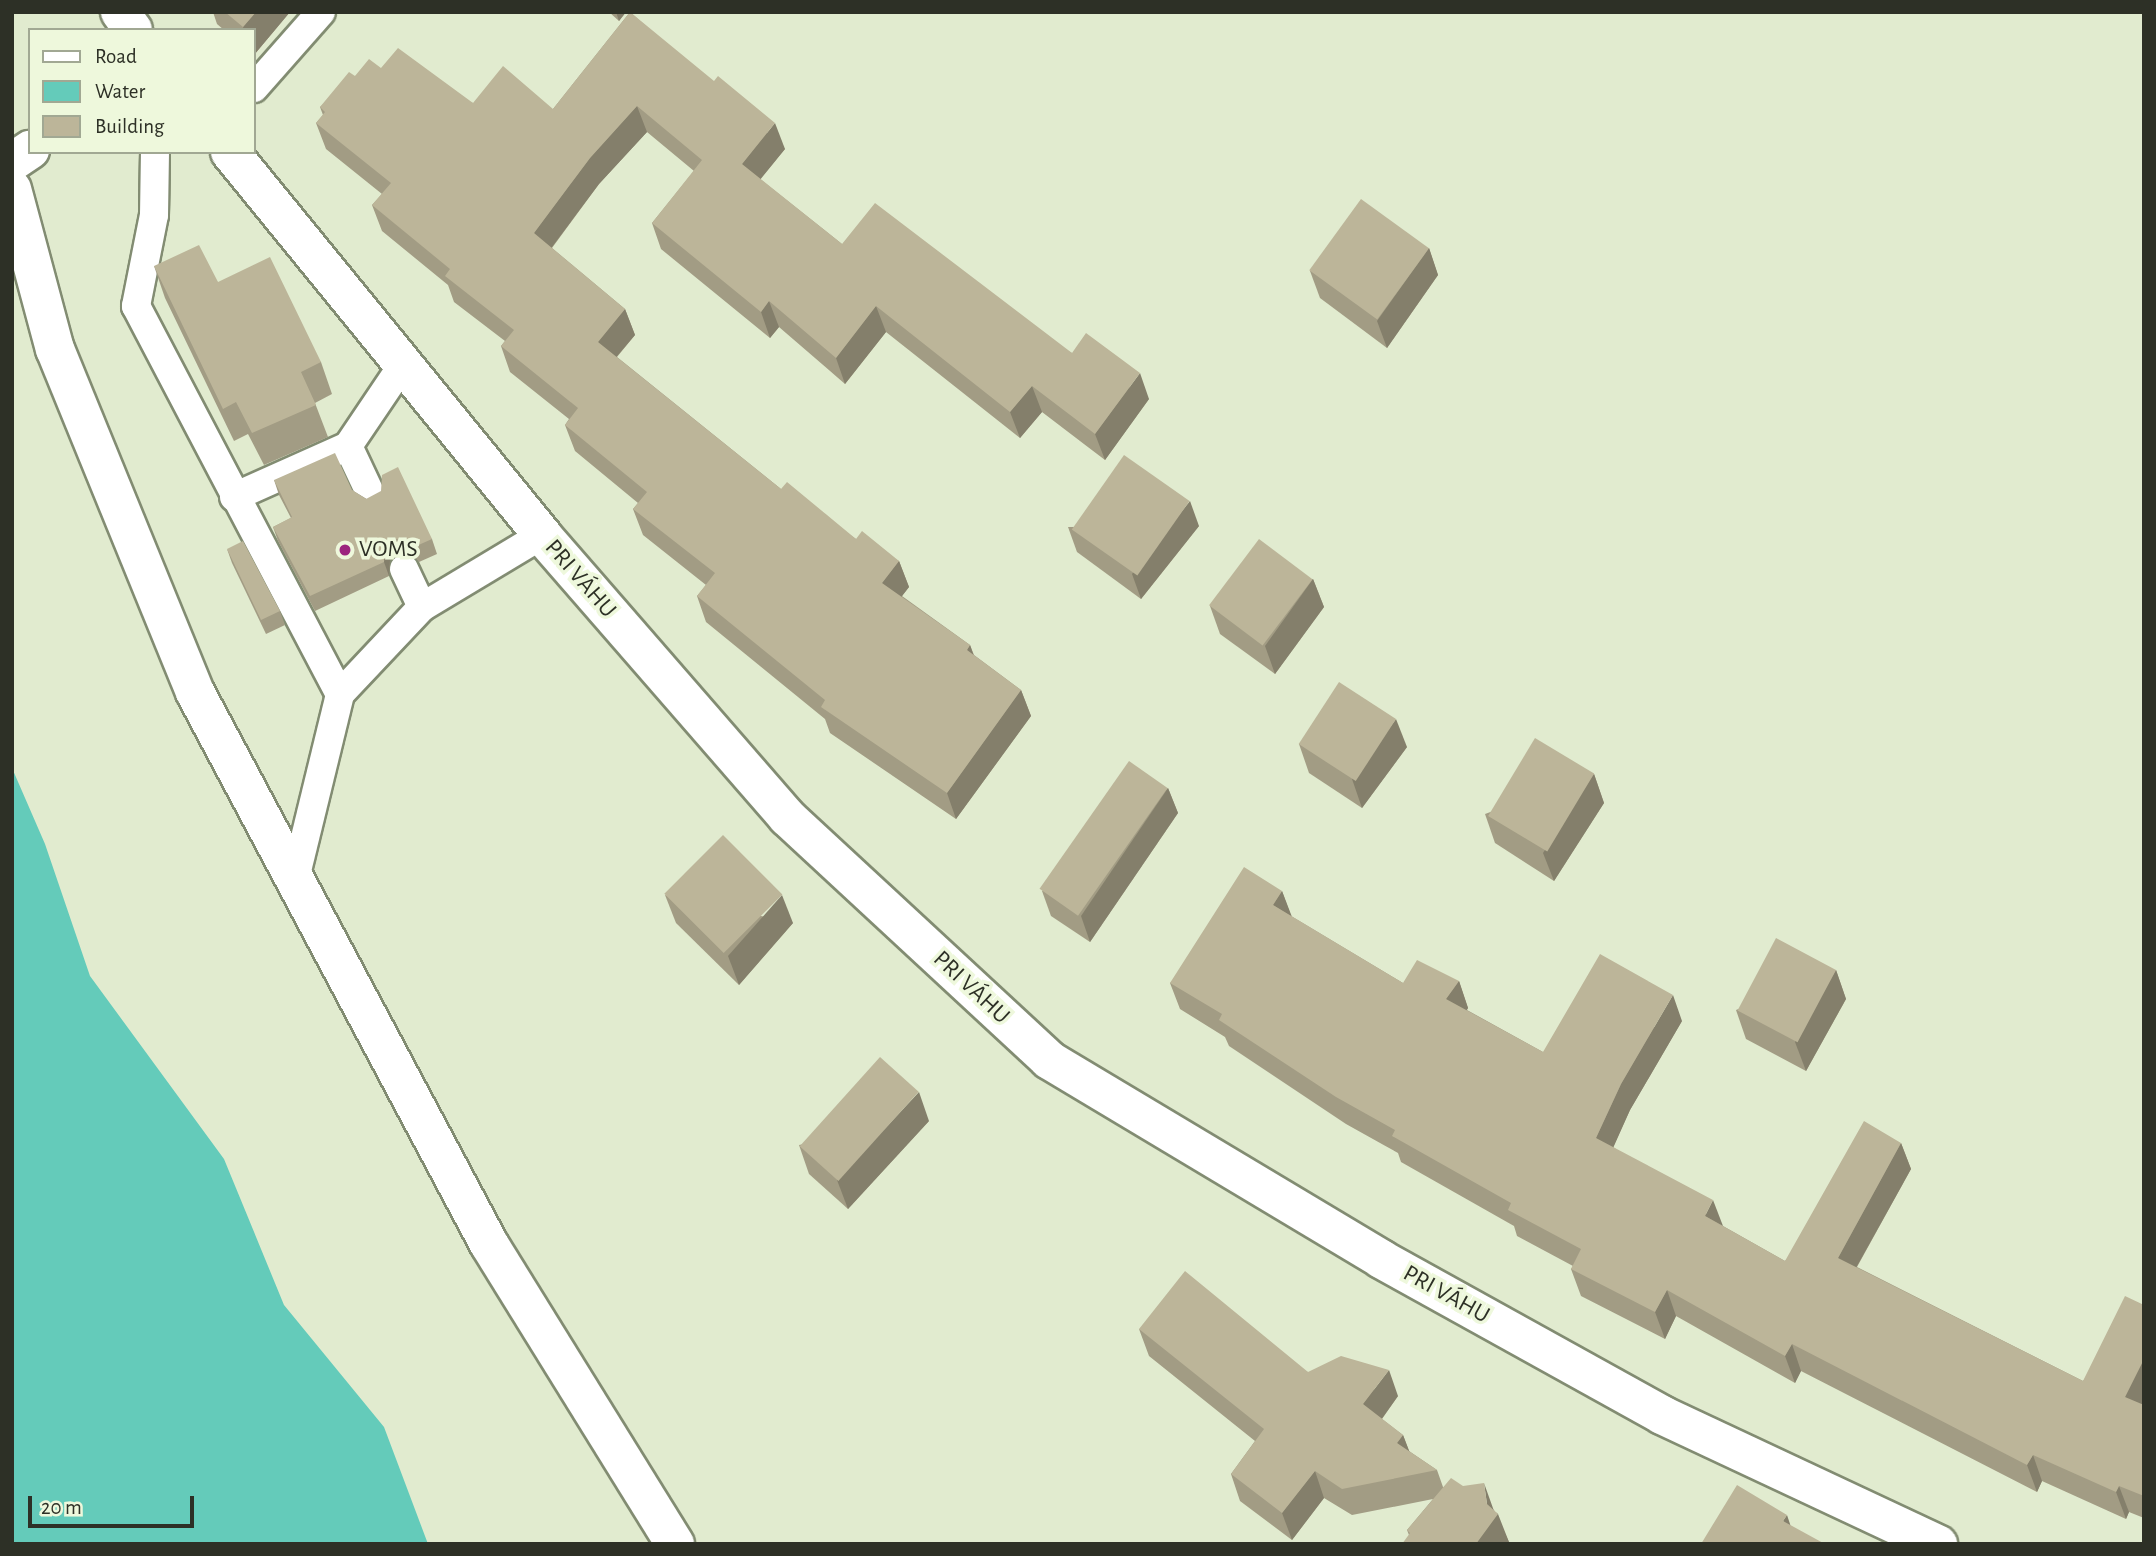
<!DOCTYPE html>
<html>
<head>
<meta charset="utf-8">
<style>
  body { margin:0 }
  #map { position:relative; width:2156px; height:1556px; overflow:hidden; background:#e1ebcf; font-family:"Alegreya Sans",sans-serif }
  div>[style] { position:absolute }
  .water>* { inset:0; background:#64cbba }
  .roads { filter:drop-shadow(2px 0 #828c72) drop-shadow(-2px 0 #828c72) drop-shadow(0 2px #828c72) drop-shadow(0 -2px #828c72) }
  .lane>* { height:28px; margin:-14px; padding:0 14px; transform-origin:14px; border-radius:14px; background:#fff }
  .street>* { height:38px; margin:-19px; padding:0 19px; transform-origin:19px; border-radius:19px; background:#fff }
  .primary>* { height:38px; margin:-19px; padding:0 19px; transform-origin:19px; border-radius:19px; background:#fff }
  .wall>* { inset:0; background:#a29c84 }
  .shaded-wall>* { inset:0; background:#847f6b }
  .building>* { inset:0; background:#bcb599; transform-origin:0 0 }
  .dots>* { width:19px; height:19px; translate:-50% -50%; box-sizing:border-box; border:4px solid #eef8dc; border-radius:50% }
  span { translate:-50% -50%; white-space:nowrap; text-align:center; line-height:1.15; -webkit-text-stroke:7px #eef8dc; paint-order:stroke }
  .poi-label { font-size:24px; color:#2d3026 }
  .left { translate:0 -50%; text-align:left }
  .street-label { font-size:24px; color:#2d3026 }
  .frame { position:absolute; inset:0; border:14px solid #2d3026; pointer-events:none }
  .legend { position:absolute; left:28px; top:28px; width:228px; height:126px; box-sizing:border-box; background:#eef8dc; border:2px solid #a1a893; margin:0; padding:9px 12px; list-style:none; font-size:21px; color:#2d3026 }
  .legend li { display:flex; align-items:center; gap:14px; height:35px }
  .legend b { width:35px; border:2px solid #a1a893 }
  .scale { position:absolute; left:28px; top:1496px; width:166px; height:32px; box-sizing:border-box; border:4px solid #2d3026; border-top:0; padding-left:9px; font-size:21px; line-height:24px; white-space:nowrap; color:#2d3026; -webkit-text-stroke:5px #eef8dc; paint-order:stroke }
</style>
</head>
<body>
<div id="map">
  <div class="water">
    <i style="clip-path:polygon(12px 768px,45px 844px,90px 976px,224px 1159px,284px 1305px,384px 1427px,428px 1544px,12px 1544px)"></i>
  </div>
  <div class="roads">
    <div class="lane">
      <i style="left:254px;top:88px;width:101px;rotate:-48.6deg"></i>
      <i style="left:155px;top:152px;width:63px;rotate:90.9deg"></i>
      <i style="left:154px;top:215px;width:93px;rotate:101.2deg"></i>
      <i style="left:136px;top:306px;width:438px;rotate:62.3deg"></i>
      <i style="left:234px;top:497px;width:125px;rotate:-24.1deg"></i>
      <i style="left:372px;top:497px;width:56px;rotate:-115.2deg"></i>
      <i style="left:348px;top:446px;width:97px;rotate:-56deg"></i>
      <i style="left:422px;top:607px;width:140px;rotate:-31deg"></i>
      <i style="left:295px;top:879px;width:190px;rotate:-76.3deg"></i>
      <i style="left:340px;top:694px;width:120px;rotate:-46.7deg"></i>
      <i style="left:422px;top:607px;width:42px;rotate:-115.3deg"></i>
    </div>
    <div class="street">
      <i style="left:120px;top:12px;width:22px;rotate:54deg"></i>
      <i style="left:230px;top:152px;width:494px;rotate:50.8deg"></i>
      <i style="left:542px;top:535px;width:374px;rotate:49deg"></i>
      <i style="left:787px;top:817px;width:357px;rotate:42.8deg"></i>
      <i style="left:1049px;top:1060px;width:387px;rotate:30.9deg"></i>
      <i style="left:1381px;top:1259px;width:321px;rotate:29deg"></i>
      <i style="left:1662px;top:1415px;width:305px;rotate:25.1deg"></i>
      <i style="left:12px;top:162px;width:22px;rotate:-34deg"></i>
    </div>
    <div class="primary">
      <i style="left:12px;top:189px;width:166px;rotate:75deg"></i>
      <i style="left:55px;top:349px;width:370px;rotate:67.8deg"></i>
      <i style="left:195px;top:692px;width:625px;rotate:61.96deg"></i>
      <i style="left:489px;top:1244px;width:353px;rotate:58.2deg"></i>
    </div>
  </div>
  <div class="wall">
    <i style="clip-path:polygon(213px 12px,290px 12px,254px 55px,254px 30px,224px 30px,217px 24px)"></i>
    <i style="clip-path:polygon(609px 12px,626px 12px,619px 21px)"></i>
    <i style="clip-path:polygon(630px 12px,785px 149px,760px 179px,842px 244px,1072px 353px,1149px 399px,1105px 460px,1042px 412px,1020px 438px,886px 332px,845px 384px,779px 327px,770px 338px,661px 249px,652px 223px,694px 171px,647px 132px,599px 184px,552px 248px,625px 309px,635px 335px,617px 357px,781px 489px,856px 539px,899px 561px,909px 587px,902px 596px,970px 645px,974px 655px,1021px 690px,1031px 716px,956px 819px,830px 733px,825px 719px,706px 622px,697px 596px,706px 585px,643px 535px,633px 509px,638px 503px,575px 451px,565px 425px,569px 419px,510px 372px,501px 346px,505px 341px,454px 302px,448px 285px,382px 231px,372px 205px,382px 194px,326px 149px,316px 123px,323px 115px,320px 107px,355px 76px,381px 68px,473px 103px,553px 109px)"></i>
    <i style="clip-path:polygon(1429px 248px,1438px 275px,1387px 348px,1320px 298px,1310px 271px)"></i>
    <i style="clip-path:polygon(154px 266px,218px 282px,321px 362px,332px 394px,315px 403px,328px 437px,264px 465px,248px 434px,234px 441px,165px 298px)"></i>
    <i style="clip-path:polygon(274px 480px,352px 490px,432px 539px,437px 554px,419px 562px,413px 555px,398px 554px,390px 560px,389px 576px,315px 611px,278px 541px,273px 527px,291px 518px,279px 495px)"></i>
    <i style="clip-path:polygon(1199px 526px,1141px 599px,1077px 552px,1068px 527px)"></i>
    <i style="clip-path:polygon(227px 549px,280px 611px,285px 625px,266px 634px,232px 563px)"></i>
    <i style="clip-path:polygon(1313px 579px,1324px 607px,1275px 674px,1220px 634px,1210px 606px)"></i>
    <i style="clip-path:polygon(1299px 744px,1407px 747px,1362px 808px,1309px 773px)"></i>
    <i style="clip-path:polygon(1594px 774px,1604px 803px,1554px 881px,1495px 843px,1485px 814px)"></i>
    <i style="clip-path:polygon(1168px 788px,1178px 813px,1090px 942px,1051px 916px,1042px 891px)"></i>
    <i style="clip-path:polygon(1282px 891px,1291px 916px,1403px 983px,1459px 981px,1468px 1008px,1467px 1010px,1543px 1052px,1682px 1021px,1630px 1110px,1613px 1147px,1723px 1226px,1785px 1261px,1901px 1143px,1911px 1169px,1857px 1267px,2083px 1381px,2144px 1305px,2144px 1518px,2129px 1512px,2126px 1519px,2042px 1481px,2037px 1492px,1801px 1371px,1795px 1383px,1676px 1316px,1665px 1339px,1581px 1296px,1571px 1269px,1573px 1266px,1517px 1236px,1514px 1226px,1401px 1162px,1398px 1153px,1346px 1124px,1229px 1046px,1225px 1037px,1180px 1009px,1170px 983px)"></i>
    <i style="clip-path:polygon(665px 895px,793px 923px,739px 985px,676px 923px)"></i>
    <i style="clip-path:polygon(1836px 970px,1846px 999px,1806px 1071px,1746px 1039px,1736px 1010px)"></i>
    <i style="clip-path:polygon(929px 1121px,848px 1209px,809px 1174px,799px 1145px)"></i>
    <i style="clip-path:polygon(1139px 1329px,1308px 1372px,1398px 1396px,1382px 1419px,1403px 1435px,1409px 1451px,1437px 1470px,1443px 1487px,1494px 1510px,1509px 1542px,1409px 1535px,1407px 1530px,1433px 1499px,1352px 1515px,1324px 1498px,1292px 1540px,1240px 1501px,1231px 1474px,1255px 1441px,1149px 1356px)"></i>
  </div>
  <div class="shaded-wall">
    <i style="clip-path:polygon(256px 12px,290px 12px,254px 55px,254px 30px,244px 30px,243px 27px)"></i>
    <i style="clip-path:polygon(616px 12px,626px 12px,619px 21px)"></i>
    <i style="clip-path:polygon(637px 106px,647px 132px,599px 184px,543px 259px,534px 233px,590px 158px)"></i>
    <i style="clip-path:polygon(775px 123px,785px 149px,751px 191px,742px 164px)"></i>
    <i style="clip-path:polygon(1429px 248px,1438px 275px,1387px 348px,1377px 321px)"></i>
    <i style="clip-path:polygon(769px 301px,779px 327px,770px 338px,761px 312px)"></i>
    <i style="clip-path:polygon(876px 306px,886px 332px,845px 384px,836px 358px)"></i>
    <i style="clip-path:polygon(625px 309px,635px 335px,607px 368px,598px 342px)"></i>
    <i style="clip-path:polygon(1140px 373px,1149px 399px,1105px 460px,1095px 434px)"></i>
    <i style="clip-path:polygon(1032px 386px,1042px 412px,1020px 438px,1010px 412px)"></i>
    <i style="clip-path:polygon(1190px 501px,1199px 526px,1141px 599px,1132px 574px)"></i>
    <i style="clip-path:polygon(392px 539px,398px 554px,390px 560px,389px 576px,384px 562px,385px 545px)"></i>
    <i style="clip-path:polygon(899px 561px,909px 587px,892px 609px,882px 583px)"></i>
    <i style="clip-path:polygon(1313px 579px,1324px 607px,1275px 674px,1265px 646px)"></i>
    <i style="clip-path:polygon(970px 645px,979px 671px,967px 650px)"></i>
    <i style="clip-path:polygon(1021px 690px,1031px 716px,956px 819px,947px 793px)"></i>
    <i style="clip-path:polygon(1396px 719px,1407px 747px,1362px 808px,1352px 779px)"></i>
    <i style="clip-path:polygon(1594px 774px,1604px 803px,1554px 881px,1543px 853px)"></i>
    <i style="clip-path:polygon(1168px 788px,1178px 813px,1090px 942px,1081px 916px)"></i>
    <i style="clip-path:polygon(1282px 891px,1292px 917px,1273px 905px)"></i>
    <i style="clip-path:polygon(782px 895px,793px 923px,739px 985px,728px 956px)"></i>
    <i style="clip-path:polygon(1836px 970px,1846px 999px,1806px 1071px,1795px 1042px)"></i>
    <i style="clip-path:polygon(1459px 981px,1468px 1008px,1456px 1025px,1446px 999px)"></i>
    <i style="clip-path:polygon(1673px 995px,1682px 1021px,1630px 1110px,1606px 1164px,1596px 1138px,1621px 1084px)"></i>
    <i style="clip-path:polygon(919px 1092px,929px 1121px,848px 1209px,837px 1180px)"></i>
    <i style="clip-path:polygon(1901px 1143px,1911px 1169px,1847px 1284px,1838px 1258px)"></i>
    <i style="clip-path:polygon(1713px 1200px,1723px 1226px,1705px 1216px)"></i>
    <i style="clip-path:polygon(1667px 1290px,1676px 1316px,1665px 1339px,1655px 1312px)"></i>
    <i style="clip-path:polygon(1792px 1344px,1801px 1371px,1795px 1383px,1785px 1356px)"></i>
    <i style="clip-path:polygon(2144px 1359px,2144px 1404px,2134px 1424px,2125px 1397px)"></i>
    <i style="clip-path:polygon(1389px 1370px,1398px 1396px,1373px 1431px,1363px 1404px)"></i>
    <i style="clip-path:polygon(1403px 1435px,1413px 1461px,1397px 1443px)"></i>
    <i style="clip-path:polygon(2033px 1455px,2042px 1481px,2037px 1492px,2027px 1465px)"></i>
    <i style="clip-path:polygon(1315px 1471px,1324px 1498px,1292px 1540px,1282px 1513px)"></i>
    <i style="clip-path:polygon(1484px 1483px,1494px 1511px,1498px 1514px,1509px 1542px,1507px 1544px,1476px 1544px,1487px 1504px)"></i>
    <i style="clip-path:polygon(2119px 1486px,2129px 1512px,2126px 1519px,2116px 1492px)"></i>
    <i style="clip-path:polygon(1787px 1515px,1796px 1542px,1783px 1521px)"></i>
  </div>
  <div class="building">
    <i style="clip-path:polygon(225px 12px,256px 12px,243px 27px)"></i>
    <i style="clip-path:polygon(630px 12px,714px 81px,718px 76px,775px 123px,742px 164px,842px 244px,875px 203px,1072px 353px,1086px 333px,1140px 373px,1095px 434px,1032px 386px,1010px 412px,876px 306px,836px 358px,769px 301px,761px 312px,652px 223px,702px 160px,637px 106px,590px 158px,534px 233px,625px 309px,598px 342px,781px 489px,787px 482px,856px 539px,862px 531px,899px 561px,882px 583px,970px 645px,967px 650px,1021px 690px,947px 793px,821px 707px,825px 700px,697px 596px,715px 573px,633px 509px,647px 492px,565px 425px,578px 408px,501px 346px,514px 330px,445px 276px,450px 269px,372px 205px,391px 183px,316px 123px,325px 112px,320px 107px,349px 72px,355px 76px,369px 59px,381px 68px,398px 48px,473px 103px,503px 66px,553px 109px)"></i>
    <i style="left:1361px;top:199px;width:84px;height:88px;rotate:36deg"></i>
    <i style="clip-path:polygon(199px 245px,218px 282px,270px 257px,321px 362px,301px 372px,316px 405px,252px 433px,236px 402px,223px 409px,154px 266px)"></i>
    <i style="clip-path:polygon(335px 453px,352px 490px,366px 499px,381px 491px,382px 475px,398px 467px,432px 539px,414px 547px,407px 540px,392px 539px,385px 545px,384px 562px,310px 596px,273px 527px,292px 517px,274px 480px)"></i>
    <i style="left:1124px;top:455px;width:80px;height:91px;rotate:35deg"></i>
    <i style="left:1259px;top:539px;width:67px;height:83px;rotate:37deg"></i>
    <i style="clip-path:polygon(243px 541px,280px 611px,261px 620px,227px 549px)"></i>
    <i style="left:1339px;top:682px;width:68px;height:74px;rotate:33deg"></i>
    <i style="left:1535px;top:738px;width:69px;height:91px;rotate:31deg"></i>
    <i style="left:1129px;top:761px;width:47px;height:156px;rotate:35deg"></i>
    <i style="left:723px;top:835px;width:84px;height:83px;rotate:45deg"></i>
    <i style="clip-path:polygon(1244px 867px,1282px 891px,1273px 905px,1403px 983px,1417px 960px,1459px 981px,1446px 999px,1543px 1052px,1600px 954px,1673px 995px,1621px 1084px,1596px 1138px,1713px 1200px,1705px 1216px,1785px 1261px,1864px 1121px,1901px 1143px,1838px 1258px,2083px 1381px,2125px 1296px,2144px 1305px,2144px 1359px,2125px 1397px,2144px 1405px,2144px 1496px,2119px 1486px,2116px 1492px,2033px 1455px,2027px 1465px,1792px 1344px,1785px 1356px,1667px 1290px,1655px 1312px,1571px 1269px,1581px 1249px,1508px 1210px,1511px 1203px,1392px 1136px,1395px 1130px,1336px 1097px,1219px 1020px,1222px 1014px,1170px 983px)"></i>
    <i style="left:1776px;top:938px;width:68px;height:82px;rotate:28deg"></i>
    <i style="left:880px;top:1057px;width:52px;height:120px;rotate:42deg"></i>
    <i style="clip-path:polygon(1185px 1271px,1308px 1372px,1341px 1356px,1389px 1370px,1363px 1404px,1403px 1435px,1397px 1443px,1437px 1470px,1342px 1489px,1315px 1471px,1282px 1513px,1231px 1474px,1264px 1429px,1139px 1329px)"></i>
    <i style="clip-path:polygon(1451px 1478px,1463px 1486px,1484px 1483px,1487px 1504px,1498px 1514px,1476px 1544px,1402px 1544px,1410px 1533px,1407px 1530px)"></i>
    <i style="clip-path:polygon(1737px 1485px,1787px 1515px,1783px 1521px,1825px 1544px,1701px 1544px)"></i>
  </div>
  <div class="dots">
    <i style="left:345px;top:550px;background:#9c257e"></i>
  </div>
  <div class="poi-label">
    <span class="left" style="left:359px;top:550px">VOMS</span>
  </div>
  <div class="street-label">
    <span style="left:580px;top:579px;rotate:49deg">PRI VÁHU</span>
    <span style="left:971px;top:988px;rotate:43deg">PRI VÁHU</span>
    <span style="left:1446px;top:1295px;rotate:29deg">PRI VÁHU</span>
  </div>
  <div class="frame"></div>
  <ul class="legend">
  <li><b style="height:9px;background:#fff"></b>Road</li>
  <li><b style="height:19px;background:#64cbba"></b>Water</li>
  <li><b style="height:19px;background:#bcb599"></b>Building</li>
  </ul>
  <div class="scale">20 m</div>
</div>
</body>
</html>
